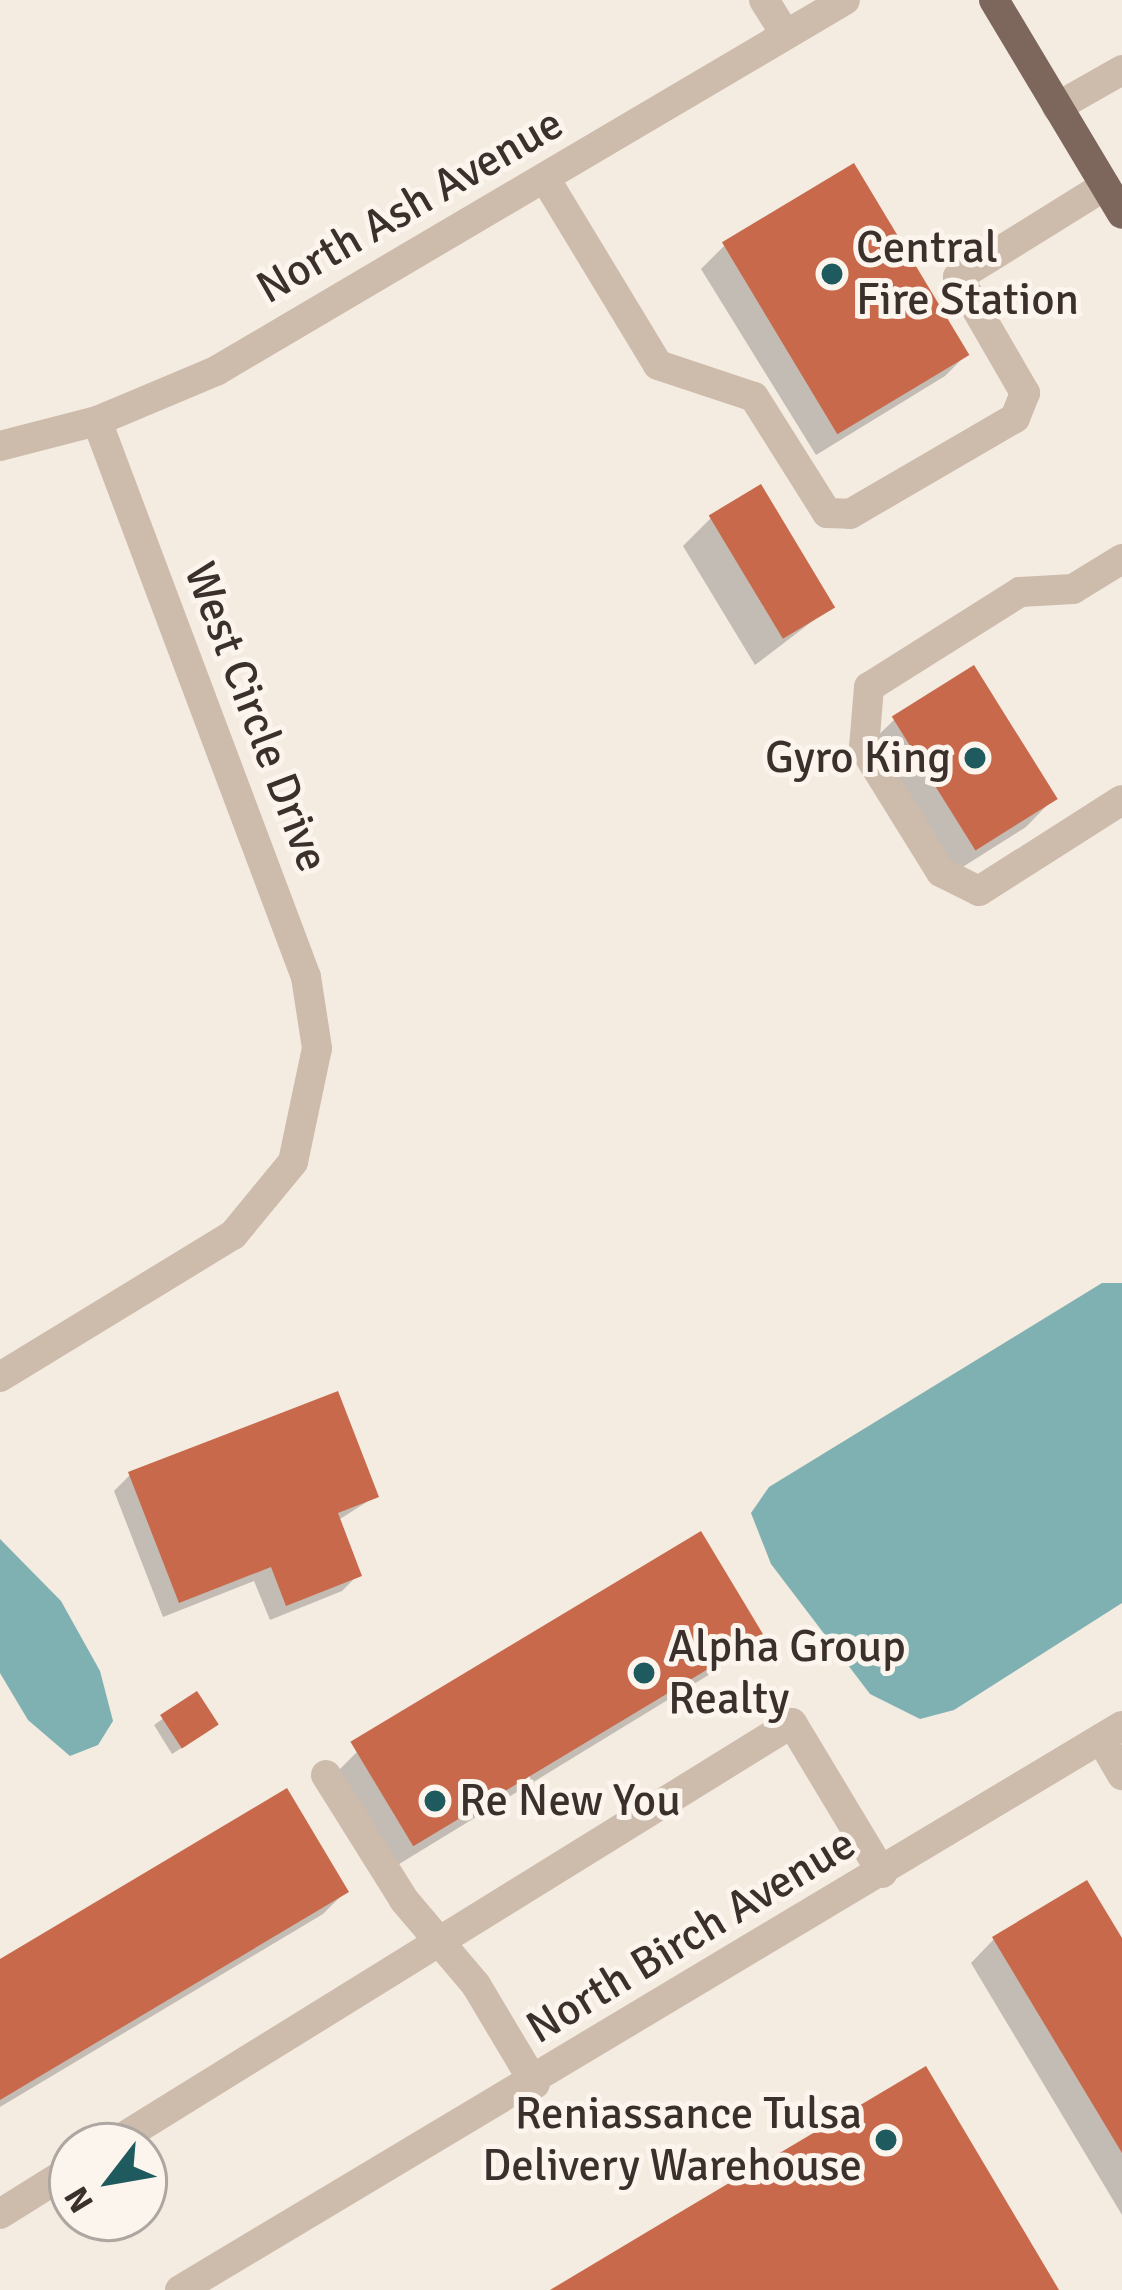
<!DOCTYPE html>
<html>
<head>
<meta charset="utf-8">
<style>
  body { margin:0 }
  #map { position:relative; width:1122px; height:2290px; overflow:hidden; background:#f4ebe1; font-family:Signika,sans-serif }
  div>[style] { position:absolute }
  .water>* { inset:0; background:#7fb0b2 }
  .shadow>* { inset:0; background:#0003 }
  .building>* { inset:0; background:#c8694b; transform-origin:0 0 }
  .minor>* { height:30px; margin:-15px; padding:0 15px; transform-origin:15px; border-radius:15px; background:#cdbbac }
  .major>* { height:30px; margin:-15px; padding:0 15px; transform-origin:15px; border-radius:15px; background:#7d675c }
  .dots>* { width:33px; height:33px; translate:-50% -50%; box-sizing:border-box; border:6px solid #fbf5ee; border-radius:50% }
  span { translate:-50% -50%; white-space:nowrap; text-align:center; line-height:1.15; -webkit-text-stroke:10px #fbf5ee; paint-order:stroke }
  .street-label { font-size:45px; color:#3b302b }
  .poi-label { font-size:45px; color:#3b302b }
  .left { translate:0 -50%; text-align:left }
  .right { translate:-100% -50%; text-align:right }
  .north { position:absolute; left:48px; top:2122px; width:120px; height:120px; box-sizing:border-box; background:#fbf5ee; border:3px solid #aea6a0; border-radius:50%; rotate:239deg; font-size:33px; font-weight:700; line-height:48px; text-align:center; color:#3b302b }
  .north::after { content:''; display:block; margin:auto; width:42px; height:54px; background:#1f5a5e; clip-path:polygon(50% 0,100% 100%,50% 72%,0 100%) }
</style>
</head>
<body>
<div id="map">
  <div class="water">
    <i style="clip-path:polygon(1102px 1283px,1122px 1283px,1122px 1603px,954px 1710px,920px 1719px,870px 1694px,771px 1564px,751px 1513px,769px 1487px)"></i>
    <i style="clip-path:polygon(0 1539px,61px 1601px,100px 1671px,113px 1721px,98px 1745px,70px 1756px,28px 1720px,0 1673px)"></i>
  </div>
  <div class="shadow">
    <i style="clip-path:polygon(724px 246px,968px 353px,945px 376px,816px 455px,701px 269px)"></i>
    <i style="clip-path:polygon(711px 518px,831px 607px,755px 665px,683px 546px)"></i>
    <i style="clip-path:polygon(973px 670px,1054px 798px,1026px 827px,947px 877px,865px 748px,894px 720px)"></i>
    <i style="clip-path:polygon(130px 1475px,376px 1496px,337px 1521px,358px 1575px,342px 1591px,270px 1620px,254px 1581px,163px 1617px,114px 1491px)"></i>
    <i style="clip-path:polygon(761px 1634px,738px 1657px,391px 1869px,334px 1775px,357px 1752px)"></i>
    <i style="clip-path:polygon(196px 1695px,207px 1732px,172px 1754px,154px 1725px)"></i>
    <i style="clip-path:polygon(346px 1891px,323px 1914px,0 2107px,0 1963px)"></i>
    <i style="clip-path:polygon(994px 1939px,1122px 1944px,1122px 2215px,971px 1963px)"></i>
  </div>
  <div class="building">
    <i style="left:854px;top:163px;width:224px;height:154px;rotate:59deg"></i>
    <i style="left:761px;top:484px;width:144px;height:61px;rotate:59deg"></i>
    <i style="left:974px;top:665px;width:158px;height:97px;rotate:58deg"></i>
    <i style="clip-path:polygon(338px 1391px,379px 1497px,338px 1513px,362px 1576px,286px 1606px,271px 1567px,179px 1603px,128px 1472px)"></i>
    <i style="left:701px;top:1531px;width:122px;height:409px;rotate:59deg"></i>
    <i style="left:197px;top:1691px;width:40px;height:44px;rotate:57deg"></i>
    <i style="clip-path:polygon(287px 1788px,349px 1892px,0 2100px,0 1959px)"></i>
    <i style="clip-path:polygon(1087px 1880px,1122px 1938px,1122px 2153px,992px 1937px)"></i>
    <i style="clip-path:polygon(926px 2066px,1059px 2290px,550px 2290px,677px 2214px)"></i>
  </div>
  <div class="minor">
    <i style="left:764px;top:0;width:40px;rotate:58deg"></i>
    <i style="left:1057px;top:107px;width:75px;rotate:-29.6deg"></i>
    <i style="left:546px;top:180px;width:216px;rotate:58.8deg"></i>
    <i style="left:658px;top:365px;width:101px;rotate:18.4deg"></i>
    <i style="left:754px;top:397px;width:137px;rotate:57.8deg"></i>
    <i style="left:827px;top:513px;width:23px;rotate:2deg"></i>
    <i style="left:850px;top:514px;width:191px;rotate:-30.2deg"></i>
    <i style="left:1015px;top:418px;width:27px;rotate:-68deg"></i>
    <i style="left:1025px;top:393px;width:134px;rotate:-120deg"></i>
    <i style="left:958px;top:277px;width:173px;rotate:-31.8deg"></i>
    <i style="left:0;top:446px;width:100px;rotate:-14.5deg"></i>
    <i style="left:97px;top:421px;width:129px;rotate:-22.8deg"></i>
    <i style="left:216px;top:371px;width:730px;rotate:-30.53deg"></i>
    <i style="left:1122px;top:559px;width:57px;rotate:148.5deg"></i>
    <i style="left:1073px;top:589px;width:53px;rotate:176.8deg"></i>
    <i style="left:1020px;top:592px;width:178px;rotate:147.8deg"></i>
    <i style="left:869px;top:687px;width:61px;rotate:94.7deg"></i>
    <i style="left:864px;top:748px;width:146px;rotate:58.2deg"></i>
    <i style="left:941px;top:872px;width:42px;rotate:26.6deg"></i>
    <i style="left:979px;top:891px;width:169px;rotate:-32.5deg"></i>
    <i style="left:0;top:1377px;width:273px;rotate:-31.4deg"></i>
    <i style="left:233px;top:1235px;width:94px;rotate:-50.6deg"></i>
    <i style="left:293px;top:1162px;width:116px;rotate:-78.1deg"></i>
    <i style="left:317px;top:1048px;width:72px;rotate:-98.8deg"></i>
    <i style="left:306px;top:977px;width:594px;rotate:-110.6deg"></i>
    <i style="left:1101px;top:1739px;width:42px;rotate:59.7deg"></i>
    <i style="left:326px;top:1775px;width:147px;rotate:58deg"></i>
    <i style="left:404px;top:1900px;width:111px;rotate:49.7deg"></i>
    <i style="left:476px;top:1985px;width:115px;rotate:59.2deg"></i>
    <i style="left:109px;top:2146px;width:803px;rotate:-31.77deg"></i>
    <i style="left:792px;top:1723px;width:175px;rotate:59deg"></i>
    <i style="left:0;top:2214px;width:85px;rotate:-32deg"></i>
    <i style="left:180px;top:2290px;width:1098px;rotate:-30.91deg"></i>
  </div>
  <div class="major">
    <i style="left:994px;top:0;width:249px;rotate:59.1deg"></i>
  </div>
  <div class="dots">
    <i style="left:832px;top:274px;background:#1f5a5e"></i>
    <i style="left:975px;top:758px;background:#1f5a5e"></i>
    <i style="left:644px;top:1673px;background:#1f5a5e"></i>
    <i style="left:435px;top:1801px;background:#1f5a5e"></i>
    <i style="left:886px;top:2140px;background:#1f5a5e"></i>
  </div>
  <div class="street-label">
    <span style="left:410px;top:206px;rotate:-30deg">North Ash Avenue</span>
    <span style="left:256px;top:717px;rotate:69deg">West Circle Drive</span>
    <span style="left:691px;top:1936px;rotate:-31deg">North Birch Avenue</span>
  </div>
  <div class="poi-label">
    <span class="left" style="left:856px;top:274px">Central<br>Fire Station</span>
    <span class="right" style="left:951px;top:758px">Gyro King</span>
    <span class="left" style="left:668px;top:1673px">Alpha Group<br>Realty</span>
    <span class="left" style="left:459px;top:1801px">Re New You</span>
    <span class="right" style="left:862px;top:2140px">Reniassance Tulsa<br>Delivery Warehouse</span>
  </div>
  <div class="north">N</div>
</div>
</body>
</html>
